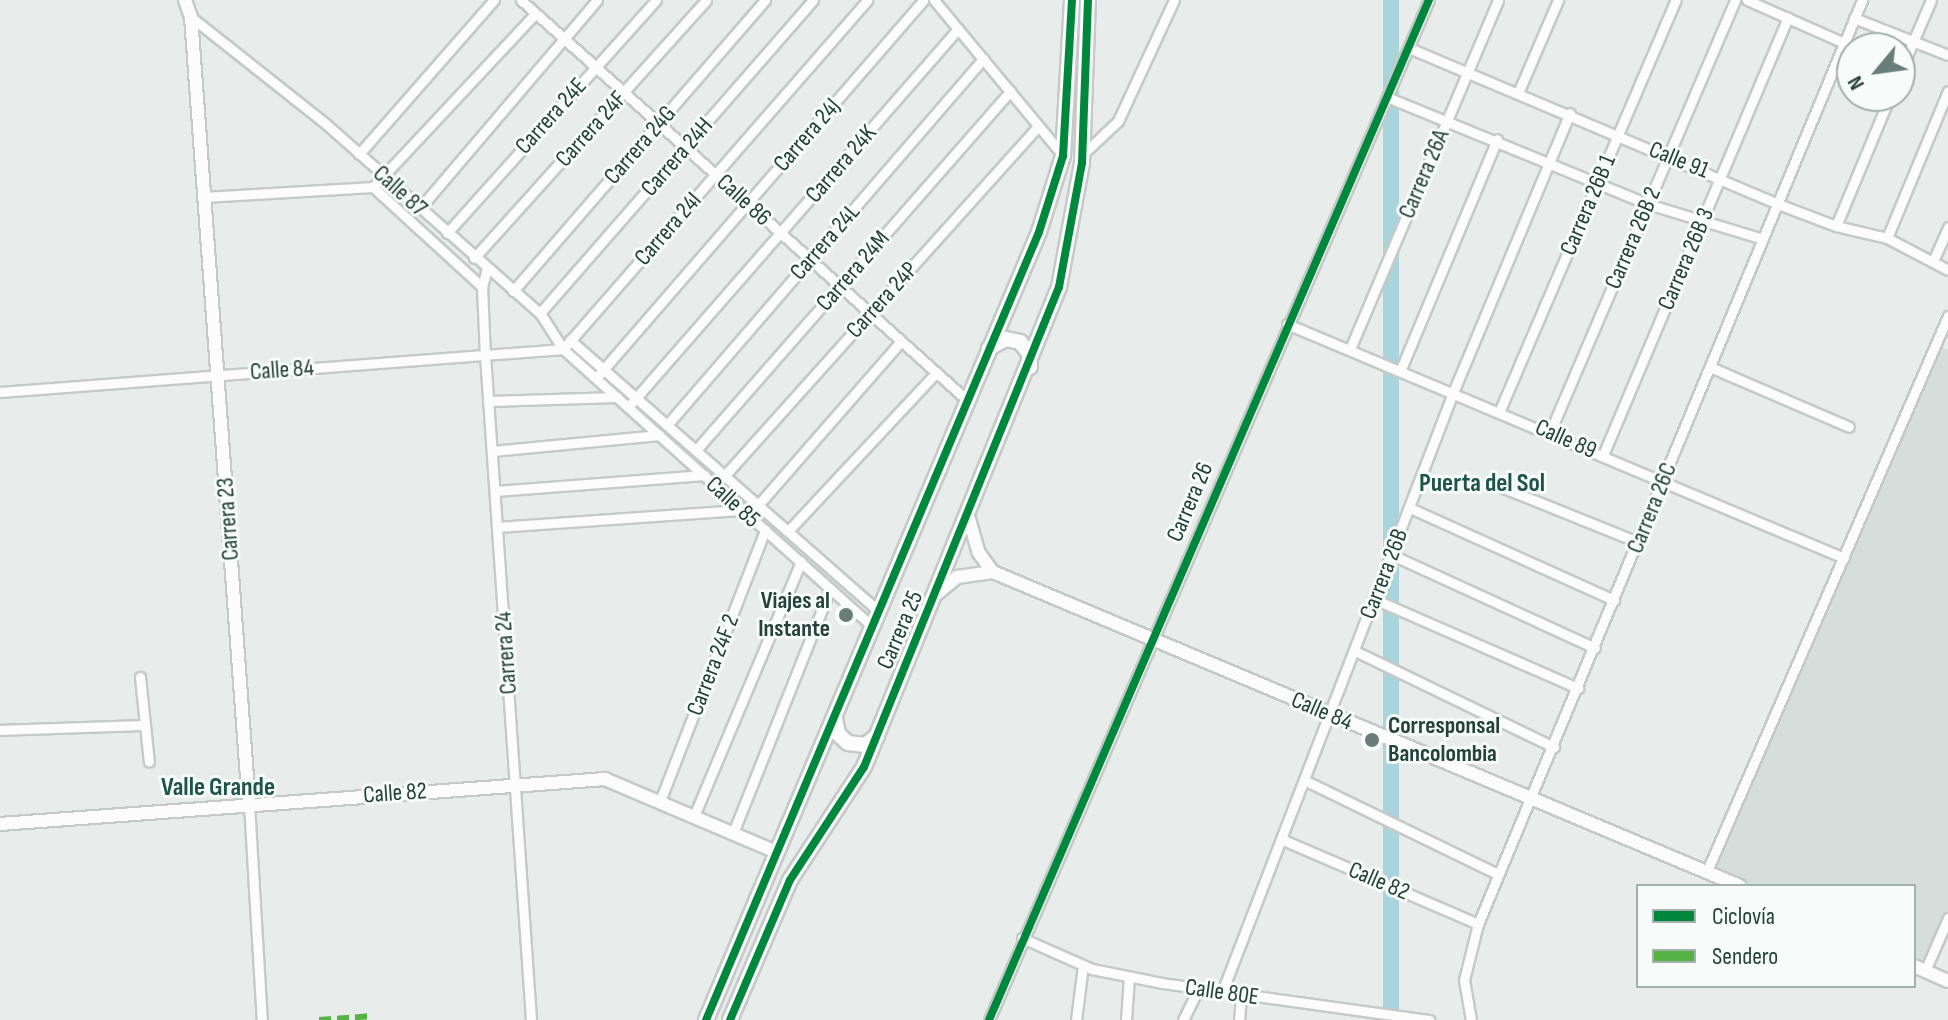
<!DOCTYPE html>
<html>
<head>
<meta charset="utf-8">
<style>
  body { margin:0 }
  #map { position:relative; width:1948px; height:1020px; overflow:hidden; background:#e8edeb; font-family:"Sofia Sans Condensed",sans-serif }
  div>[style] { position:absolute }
  .built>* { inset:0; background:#d6dedb }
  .water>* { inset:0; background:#a9d4db; transform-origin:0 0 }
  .roads { filter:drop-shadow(2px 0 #c5cac8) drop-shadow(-2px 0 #c5cac8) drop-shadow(0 2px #c5cac8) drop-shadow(0 -2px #c5cac8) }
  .minor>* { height:9px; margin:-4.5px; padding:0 4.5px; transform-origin:4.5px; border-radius:4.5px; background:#fcfcfc }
  .tertiary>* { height:12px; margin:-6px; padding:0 6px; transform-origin:6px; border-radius:6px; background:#fcfcfc }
  .secondary>* { height:14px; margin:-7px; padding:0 7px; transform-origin:7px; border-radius:7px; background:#fcfcfc }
  .quiet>* { height:6px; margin-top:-3px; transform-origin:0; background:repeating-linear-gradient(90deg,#55b346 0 12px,transparent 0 18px) }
  .cycleway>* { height:8px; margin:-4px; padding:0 4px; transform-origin:4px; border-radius:4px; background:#00873e }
  .dots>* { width:22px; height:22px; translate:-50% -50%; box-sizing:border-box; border:4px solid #f7fbf9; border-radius:50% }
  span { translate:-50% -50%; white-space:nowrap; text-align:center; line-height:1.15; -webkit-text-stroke:6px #f7fbf9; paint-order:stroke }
  .street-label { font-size:24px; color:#24423a }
  .poi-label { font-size:24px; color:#24423a; font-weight:700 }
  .right { translate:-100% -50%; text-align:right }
  .left { translate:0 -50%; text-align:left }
  .neighbourhood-label { font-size:26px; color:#1f5548; font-weight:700 }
  .legend { position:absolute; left:1636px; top:884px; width:280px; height:104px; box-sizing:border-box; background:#f7fbf9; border:2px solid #a3b1ad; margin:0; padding:10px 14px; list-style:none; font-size:24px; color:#24423a }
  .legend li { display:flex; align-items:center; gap:16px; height:40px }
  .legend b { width:40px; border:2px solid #a3b1ad }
  .north { position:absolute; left:1836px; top:32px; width:80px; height:80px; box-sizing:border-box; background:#f7fbf9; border:2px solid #a3b1ad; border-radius:50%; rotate:241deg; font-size:22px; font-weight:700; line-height:32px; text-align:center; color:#24423a }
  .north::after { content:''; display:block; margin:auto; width:28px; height:36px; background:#697e78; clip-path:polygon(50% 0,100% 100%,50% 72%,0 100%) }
</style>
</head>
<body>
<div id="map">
  <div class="built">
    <i style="clip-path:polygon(1936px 345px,1948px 350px,1948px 918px,1925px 971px,1914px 966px,1914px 886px,1740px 886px,1707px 871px)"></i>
  </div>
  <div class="water">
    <i style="left:1383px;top:0;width:16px;height:1107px"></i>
  </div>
  <div class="roads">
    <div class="minor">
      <i style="left:521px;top:0;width:599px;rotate:41.89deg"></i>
      <i style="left:934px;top:0;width:200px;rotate:50.3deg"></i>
      <i style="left:1747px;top:0;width:106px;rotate:23.9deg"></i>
      <i style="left:191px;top:17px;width:172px;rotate:38.4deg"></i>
      <i style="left:326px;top:124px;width:286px;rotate:41.5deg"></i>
      <i style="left:540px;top:313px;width:43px;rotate:57.4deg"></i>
      <i style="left:563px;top:349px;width:414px;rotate:41.9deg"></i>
      <i style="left:1854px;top:18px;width:101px;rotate:21.5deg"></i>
      <i style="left:1409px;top:48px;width:401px;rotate:22.9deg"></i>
      <i style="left:1778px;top:204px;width:62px;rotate:20.8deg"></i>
      <i style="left:1836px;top:226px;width:52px;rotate:13.2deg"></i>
      <i style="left:1887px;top:238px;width:69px;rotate:27.7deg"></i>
      <i style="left:1900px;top:72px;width:78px;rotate:-66.7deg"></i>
      <i style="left:1518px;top:93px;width:101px;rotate:-66.7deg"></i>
      <i style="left:1387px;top:97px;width:282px;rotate:22.3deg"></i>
      <i style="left:1648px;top:204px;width:120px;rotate:16.9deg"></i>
      <i style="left:359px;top:154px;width:205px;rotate:-48.8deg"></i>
      <i style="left:1083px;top:154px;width:48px;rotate:-43.3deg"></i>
      <i style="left:1118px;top:121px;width:133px;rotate:-65.2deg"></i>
      <i style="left:373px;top:187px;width:238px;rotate:-46.9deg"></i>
      <i style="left:204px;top:197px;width:169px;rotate:-3.4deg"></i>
      <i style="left:373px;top:187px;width:148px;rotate:42.5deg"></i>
      <i style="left:420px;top:208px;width:273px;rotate:-49.6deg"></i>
      <i style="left:1836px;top:226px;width:141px;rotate:-67.4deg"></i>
      <i style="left:447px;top:233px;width:313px;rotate:-48.1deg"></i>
      <i style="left:1887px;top:238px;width:159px;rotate:-67.5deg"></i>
      <i style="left:474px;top:258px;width:347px;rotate:-48deg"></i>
      <i style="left:1934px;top:259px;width:35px;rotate:-66deg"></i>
      <i style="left:487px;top:268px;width:20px;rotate:105deg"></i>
      <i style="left:482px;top:287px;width:68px;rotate:87.5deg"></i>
      <i style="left:485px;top:355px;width:667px;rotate:86.04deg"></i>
      <i style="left:513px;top:291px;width:385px;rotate:-49.1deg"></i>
      <i style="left:540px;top:313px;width:415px;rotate:-48.9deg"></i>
      <i style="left:1287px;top:324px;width:604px;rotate:22.79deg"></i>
      <i style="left:570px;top:340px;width:410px;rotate:41.3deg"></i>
      <i style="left:1350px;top:349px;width:379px;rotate:-67deg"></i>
      <i style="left:1710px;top:367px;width:151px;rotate:23.3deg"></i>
      <i style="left:1401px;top:369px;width:249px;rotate:-67.3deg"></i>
      <i style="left:596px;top:378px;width:500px;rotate:-49.1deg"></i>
      <i style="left:0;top:392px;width:565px;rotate:-4.37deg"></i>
      <i style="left:563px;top:349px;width:463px;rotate:-48.9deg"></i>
      <i style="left:488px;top:401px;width:129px;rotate:-1.8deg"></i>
      <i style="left:628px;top:407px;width:502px;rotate:-48.88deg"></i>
      <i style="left:1500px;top:410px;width:446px;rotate:-66.8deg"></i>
      <i style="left:667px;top:425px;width:484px;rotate:-49.2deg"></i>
      <i style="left:1550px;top:432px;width:470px;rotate:-66.8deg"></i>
      <i style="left:696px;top:450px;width:477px;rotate:-48.8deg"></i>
      <i style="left:492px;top:451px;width:168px;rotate:-5.5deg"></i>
      <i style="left:1603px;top:455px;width:475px;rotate:-67.1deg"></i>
      <i style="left:726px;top:474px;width:467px;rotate:-48.1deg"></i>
      <i style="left:1501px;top:487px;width:148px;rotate:21.9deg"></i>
      <i style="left:495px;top:491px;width:210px;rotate:-4.4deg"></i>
      <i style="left:759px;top:504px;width:216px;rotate:-48.9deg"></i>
      <i style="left:1410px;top:508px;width:224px;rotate:24.3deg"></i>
      <i style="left:497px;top:527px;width:247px;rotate:-4deg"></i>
      <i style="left:788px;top:531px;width:216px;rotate:-46.9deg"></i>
      <i style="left:1392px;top:555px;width:223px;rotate:24.6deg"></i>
      <i style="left:1374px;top:599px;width:223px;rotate:23.6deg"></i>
      <i style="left:1355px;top:651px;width:221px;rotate:25.8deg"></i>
      <i style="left:140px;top:677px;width:85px;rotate:84deg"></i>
      <i style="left:0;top:730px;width:145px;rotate:-2deg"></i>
      <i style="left:1304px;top:780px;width:216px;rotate:25.9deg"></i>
      <i style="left:660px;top:801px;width:291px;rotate:-68.8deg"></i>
      <i style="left:249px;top:804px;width:216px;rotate:86.6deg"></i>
      <i style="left:694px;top:816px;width:276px;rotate:-67.2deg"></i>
      <i style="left:733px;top:833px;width:263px;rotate:-68.3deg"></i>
      <i style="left:1281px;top:839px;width:215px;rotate:23.3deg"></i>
      <i style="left:1707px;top:871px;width:605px;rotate:-66.53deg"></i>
      <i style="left:1022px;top:938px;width:77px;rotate:23.9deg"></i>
      <i style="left:1092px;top:969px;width:71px;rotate:11.3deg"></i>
      <i style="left:1162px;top:983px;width:270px;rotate:7.9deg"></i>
      <i style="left:1925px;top:971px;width:58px;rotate:-66.5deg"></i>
      <i style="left:1222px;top:992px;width:645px;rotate:-68.92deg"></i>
      <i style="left:1454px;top:390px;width:300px;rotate:-67.3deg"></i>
      <i style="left:989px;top:1020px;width:1111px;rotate:-66.67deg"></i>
      <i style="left:1076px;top:1020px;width:55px;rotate:-82.7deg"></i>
      <i style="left:1126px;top:1020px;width:43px;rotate:-86deg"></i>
      <i style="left:1183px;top:1020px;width:34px;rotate:-64deg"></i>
      <i style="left:1239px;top:1020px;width:25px;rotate:-85deg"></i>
      <i style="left:1471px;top:1020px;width:41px;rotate:-99.9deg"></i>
      <i style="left:1464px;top:980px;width:58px;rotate:-76deg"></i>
      <i style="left:1478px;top:924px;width:1001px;rotate:-67.43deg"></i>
    </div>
    <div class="tertiary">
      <i style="left:185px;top:0;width:18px;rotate:71deg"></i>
      <i style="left:191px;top:17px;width:789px;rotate:85.79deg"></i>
      <i style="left:969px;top:519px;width:35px;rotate:74deg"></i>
      <i style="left:979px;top:553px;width:24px;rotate:54deg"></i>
      <i style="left:938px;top:593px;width:25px;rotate:-40deg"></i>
      <i style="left:957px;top:577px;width:36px;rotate:-8deg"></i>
      <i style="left:993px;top:572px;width:810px;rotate:22.8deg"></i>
      <i style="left:0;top:824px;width:607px;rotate:-4.25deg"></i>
      <i style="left:605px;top:779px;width:186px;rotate:23.1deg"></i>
      <i style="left:1914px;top:966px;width:37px;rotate:24deg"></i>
    </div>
    <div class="secondary">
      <i style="left:989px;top:348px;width:19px;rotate:-28deg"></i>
      <i style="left:1006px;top:339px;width:14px;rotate:12deg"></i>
      <i style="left:1020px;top:342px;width:14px;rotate:51deg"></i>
      <i style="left:1029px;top:353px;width:14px;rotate:86deg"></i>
      <i style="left:835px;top:718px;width:16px;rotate:79deg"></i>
      <i style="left:838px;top:734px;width:13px;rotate:42deg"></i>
      <i style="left:848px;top:743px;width:17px;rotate:7deg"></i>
      <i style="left:865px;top:745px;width:15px;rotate:-37deg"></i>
      <i style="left:706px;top:1020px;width:855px;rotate:-67.09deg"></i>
      <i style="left:1039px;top:232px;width:80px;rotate:-72.5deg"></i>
      <i style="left:1063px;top:156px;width:156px;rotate:-86.7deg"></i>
      <i style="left:730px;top:1020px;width:152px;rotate:-66.8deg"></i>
      <i style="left:790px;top:880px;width:135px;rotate:-56.8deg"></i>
      <i style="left:864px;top:767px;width:518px;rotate:-67.89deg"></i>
      <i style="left:1059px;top:287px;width:126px;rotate:-79.5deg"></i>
      <i style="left:1082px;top:163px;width:163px;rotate:-87.9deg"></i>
    </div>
  </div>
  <div class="quiet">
    <i style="left:319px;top:1020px;width:54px;rotate:-4.2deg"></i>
  </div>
  <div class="cycleway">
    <i style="left:706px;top:1020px;width:855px;rotate:-67.09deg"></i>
    <i style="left:1039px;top:232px;width:80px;rotate:-72.5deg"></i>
    <i style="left:1063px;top:156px;width:156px;rotate:-86.7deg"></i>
    <i style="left:730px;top:1020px;width:152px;rotate:-66.8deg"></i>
    <i style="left:790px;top:880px;width:135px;rotate:-56.8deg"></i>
    <i style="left:864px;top:767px;width:518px;rotate:-67.89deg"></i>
    <i style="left:1059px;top:287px;width:126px;rotate:-79.5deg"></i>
    <i style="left:1082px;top:163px;width:163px;rotate:-87.9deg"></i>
    <i style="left:989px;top:1020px;width:1111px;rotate:-66.67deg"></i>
  </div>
  <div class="dots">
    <i style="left:846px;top:615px;background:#697e78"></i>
    <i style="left:1372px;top:740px;background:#697e78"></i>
  </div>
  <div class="street-label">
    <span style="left:551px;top:116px;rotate:-48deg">Carrera 24E</span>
    <span style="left:591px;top:129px;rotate:-48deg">Carrera 24F</span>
    <span style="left:807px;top:135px;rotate:-49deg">Carrera 24J</span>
    <span style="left:640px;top:145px;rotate:-49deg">Carrera 24G</span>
    <span style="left:677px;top:157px;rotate:-49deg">Carrera 24H</span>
    <span style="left:1679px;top:160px;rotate:22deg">Calle 91</span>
    <span style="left:841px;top:164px;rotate:-49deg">Carrera 24K</span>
    <span style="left:1424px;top:174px;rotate:-67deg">Carrera 26A</span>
    <span style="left:400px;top:191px;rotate:42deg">Calle 87</span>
    <span style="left:744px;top:200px;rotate:42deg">Calle 86</span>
    <span style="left:1588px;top:205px;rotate:-67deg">Carrera 26B 1</span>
    <span style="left:668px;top:229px;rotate:-49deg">Carrera 24I</span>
    <span style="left:1633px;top:238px;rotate:-67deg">Carrera 26B 2</span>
    <span style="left:825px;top:242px;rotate:-49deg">Carrera 24L</span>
    <span style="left:1686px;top:259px;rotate:-67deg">Carrera 26B 3</span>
    <span style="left:853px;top:271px;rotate:-49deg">Carrera 24M</span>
    <span style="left:882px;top:300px;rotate:-48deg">Carrera 24P</span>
    <span style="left:282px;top:370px;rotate:-4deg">Calle 84</span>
    <span style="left:1566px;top:439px;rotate:24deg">Calle 89</span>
    <span style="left:733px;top:502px;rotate:42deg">Calle 85</span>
    <span style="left:1190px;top:502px;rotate:-67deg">Carrera 26</span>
    <span style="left:1652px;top:508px;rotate:-68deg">Carrera 26C</span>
    <span style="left:228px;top:519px;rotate:-94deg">Carrera 23</span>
    <span style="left:1384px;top:574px;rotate:-69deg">Carrera 26B</span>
    <span style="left:900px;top:630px;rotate:-67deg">Carrera 25</span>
    <span style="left:506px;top:653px;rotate:-94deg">Carrera 24</span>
    <span style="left:713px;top:665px;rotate:-69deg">Carrera 24F 2</span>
    <span style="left:1322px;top:711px;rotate:23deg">Calle 84</span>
    <span style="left:395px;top:793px;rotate:-4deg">Calle 82</span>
    <span style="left:1379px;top:881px;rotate:23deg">Calle 82</span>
    <span style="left:1222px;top:992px;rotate:8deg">Calle 80E</span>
  </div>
  <div class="poi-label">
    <span class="right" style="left:830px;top:615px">Viajes al<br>Instante</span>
    <span class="left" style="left:1388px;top:740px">Corresponsal<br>Bancolombia</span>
  </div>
  <div class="neighbourhood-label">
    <span style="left:1482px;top:484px">Puerta del Sol</span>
    <span style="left:218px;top:788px">Valle Grande</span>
  </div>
  <ul class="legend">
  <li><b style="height:10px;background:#00873e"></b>Ciclovía</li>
  <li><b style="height:10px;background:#55b346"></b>Sendero</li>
  </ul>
  <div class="north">N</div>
</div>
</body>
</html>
